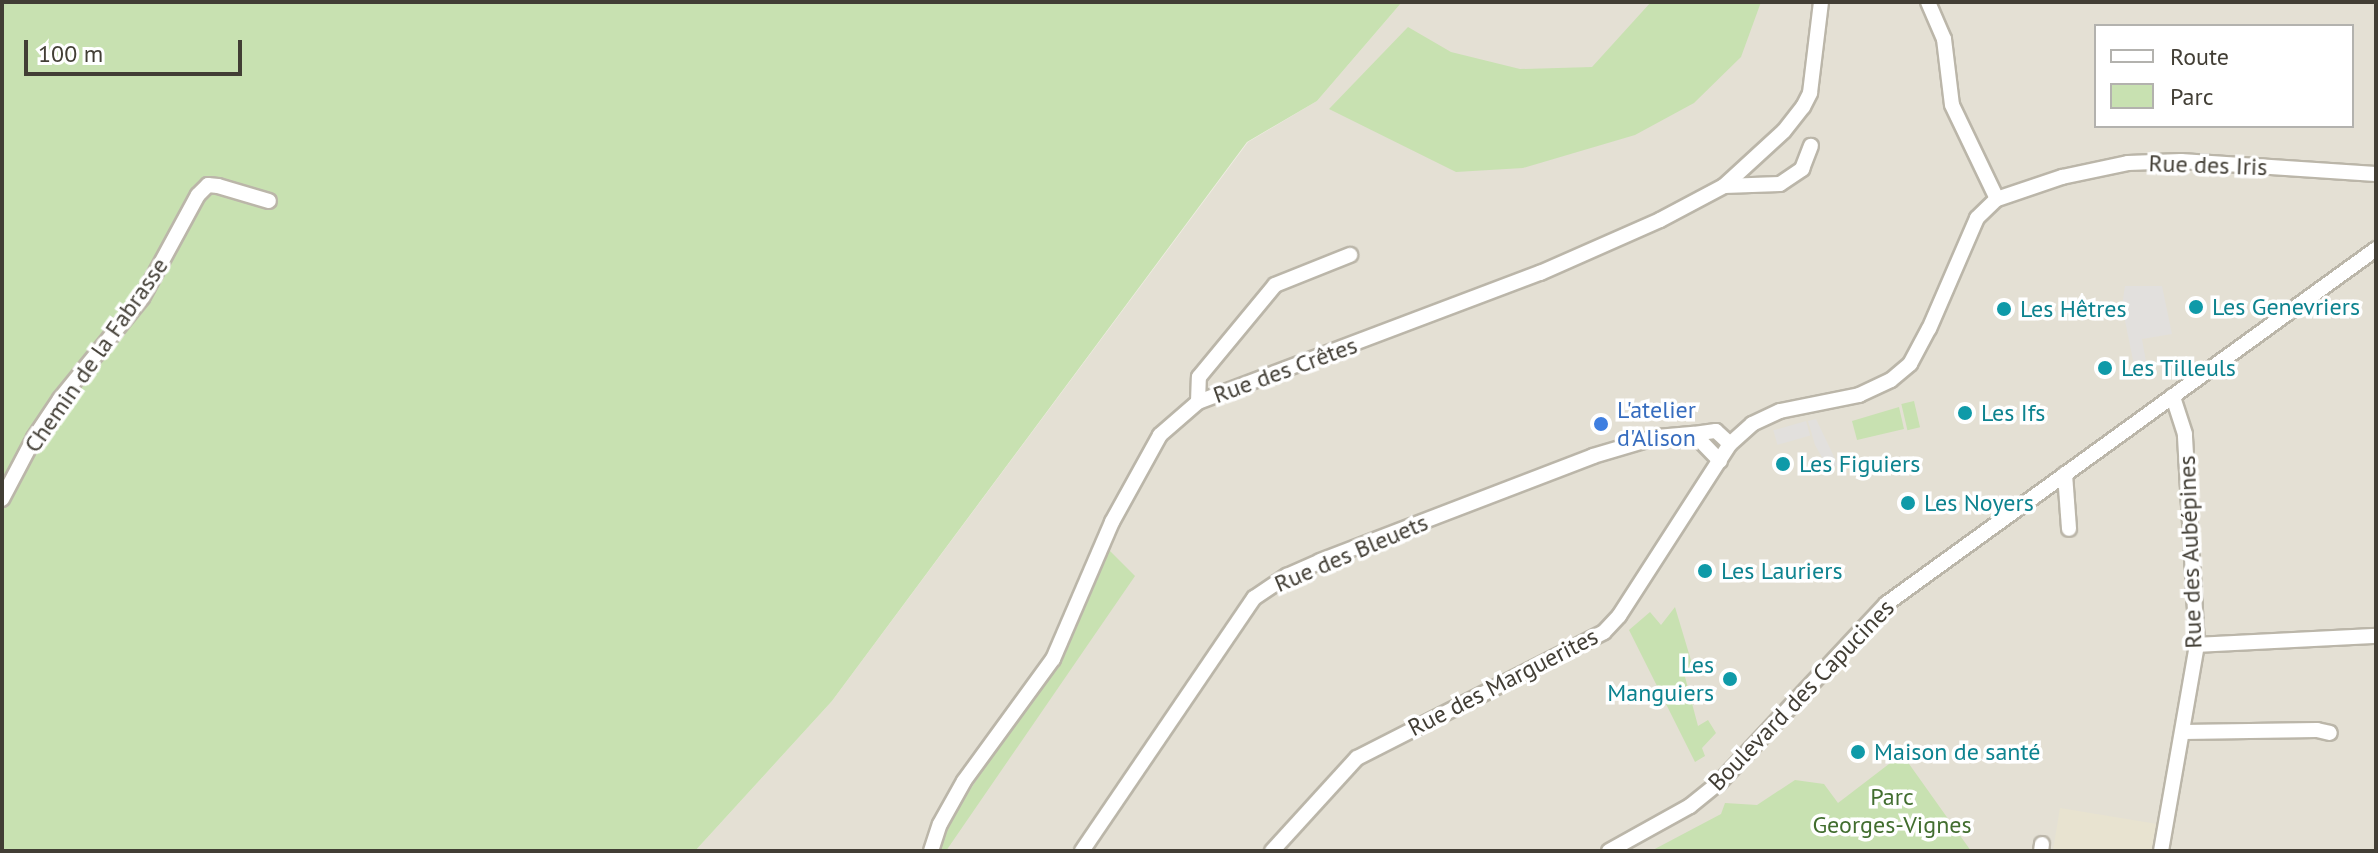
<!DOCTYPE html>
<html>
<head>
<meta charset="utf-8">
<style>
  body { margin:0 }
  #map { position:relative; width:2378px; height:853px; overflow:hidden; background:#f1eee5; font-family:"PT Sans",sans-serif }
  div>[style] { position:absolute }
  .residential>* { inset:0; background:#e4e0d4 }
  .education>* { inset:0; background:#e8e3d0 }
  .green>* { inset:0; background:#c8e1b1; transform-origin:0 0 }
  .parking>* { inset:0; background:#e2e0dd; transform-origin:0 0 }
  .roads { filter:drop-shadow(2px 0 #bbb6a9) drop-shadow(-2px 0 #bbb6a9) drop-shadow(0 2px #bbb6a9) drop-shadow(0 -2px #bbb6a9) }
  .minor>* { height:14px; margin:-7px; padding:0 7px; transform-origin:7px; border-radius:7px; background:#fff }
  .dots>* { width:22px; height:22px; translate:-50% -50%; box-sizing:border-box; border:4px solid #fff; border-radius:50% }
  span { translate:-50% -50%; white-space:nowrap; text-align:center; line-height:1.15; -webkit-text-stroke:7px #fff; paint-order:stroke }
  .street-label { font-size:24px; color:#423e35 }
  .culture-label { font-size:24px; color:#0d838f }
  .left { translate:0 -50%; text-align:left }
  .right { translate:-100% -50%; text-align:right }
  .shop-label { font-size:24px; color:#366cbe }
  .park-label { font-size:24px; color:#426e2f }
  .frame { position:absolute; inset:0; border:4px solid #423e35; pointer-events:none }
  .legend { position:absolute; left:2094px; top:24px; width:260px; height:104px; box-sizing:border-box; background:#fff; border:2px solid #b3b2ae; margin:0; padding:10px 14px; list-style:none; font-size:24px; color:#423e35 }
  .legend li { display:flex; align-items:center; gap:16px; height:40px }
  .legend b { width:40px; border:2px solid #b3b2ae }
  .scale { position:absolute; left:24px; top:40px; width:218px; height:36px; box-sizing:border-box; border:4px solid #423e35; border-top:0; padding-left:10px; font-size:24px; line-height:28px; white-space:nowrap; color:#423e35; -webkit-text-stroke:6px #fff; paint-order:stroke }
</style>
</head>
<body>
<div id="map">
  <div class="residential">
    <i style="clip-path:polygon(evenodd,1402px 2px,2376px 2px,2376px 851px,695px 851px,832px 701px,1248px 142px,1317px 101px,1402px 2px,2096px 26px,2352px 26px,2352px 126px,2096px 126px,2096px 26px)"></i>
  </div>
  <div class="education">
    <i style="clip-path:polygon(2060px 808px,2157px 824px,2153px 851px,2053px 851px)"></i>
  </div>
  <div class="green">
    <i style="clip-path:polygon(2px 2px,1402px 2px,1317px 101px,1247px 142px,832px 701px,695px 851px,2px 851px)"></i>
    <i style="clip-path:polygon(1651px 2px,1761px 2px,1741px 57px,1694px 103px,1635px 135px,1523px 168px,1456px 172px,1329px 109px,1408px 27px,1451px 52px,1520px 69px,1592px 67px)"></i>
    <i style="left:1914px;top:401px;width:27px;height:13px;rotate:77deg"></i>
    <i style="clip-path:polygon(1899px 407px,1904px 429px,1857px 440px,1852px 421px)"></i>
    <i style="clip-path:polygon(1108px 549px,1135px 576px,946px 851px,941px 851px,945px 828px,1069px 639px)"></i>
    <i style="clip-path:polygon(1675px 607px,1693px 667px,1684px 673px,1698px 726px,1708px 720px,1716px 733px,1702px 748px,1705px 756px,1695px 762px,1629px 630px,1650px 612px,1661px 625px)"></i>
    <i style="clip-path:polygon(1902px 754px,1971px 851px,1651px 851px,1721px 814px,1725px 803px,1757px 805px,1795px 780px,1824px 784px,1838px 803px)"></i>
  </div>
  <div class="parking">
    <i style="clip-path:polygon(2125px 286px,2162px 286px,2172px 334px,2142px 339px,2148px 373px,2136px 375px,2122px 306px)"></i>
    <i style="clip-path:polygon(1816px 419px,1838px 465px,1829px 470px,1815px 445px,1808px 421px)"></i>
    <i style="left:1806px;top:421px;width:15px;height:34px;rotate:74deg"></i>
  </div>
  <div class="roads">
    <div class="minor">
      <i style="left:1928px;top:2px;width:40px;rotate:66.6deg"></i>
      <i style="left:1944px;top:39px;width:66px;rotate:83.1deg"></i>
      <i style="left:1952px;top:105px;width:104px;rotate:64.4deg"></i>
      <i style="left:1724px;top:186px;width:81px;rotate:-42.5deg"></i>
      <i style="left:1784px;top:131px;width:31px;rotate:-52deg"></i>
      <i style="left:1803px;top:107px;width:16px;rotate:-63deg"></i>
      <i style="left:1810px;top:93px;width:92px;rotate:-83.1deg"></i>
      <i style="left:1198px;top:402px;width:25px;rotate:-88deg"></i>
      <i style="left:1199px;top:377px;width:119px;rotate:-50.4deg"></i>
      <i style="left:1275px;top:285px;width:81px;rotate:-21.8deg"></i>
      <i style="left:1720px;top:461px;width:37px;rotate:-134deg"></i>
      <i style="left:1694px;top:434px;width:22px;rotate:-8deg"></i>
      <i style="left:1716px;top:431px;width:19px;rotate:43deg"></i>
      <i style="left:2065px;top:474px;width:55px;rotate:85.8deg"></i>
      <i style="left:2px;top:499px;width:69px;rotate:-62.3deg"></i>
      <i style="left:34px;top:438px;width:47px;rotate:-56.3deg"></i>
      <i style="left:60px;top:399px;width:130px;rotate:-50.9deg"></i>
      <i style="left:142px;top:298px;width:117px;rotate:-61.5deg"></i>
      <i style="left:198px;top:195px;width:14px;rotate:-45deg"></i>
      <i style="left:208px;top:185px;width:10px;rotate:6deg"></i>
      <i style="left:218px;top:186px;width:53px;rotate:16.4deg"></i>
      <i style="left:2197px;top:645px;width:179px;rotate:-2.9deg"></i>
      <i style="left:2183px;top:732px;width:134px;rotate:-0.9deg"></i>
      <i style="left:2317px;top:730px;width:13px;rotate:13deg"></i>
      <i style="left:931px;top:851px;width:28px;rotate:-72deg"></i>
      <i style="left:940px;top:824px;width:49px;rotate:-60.8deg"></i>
      <i style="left:964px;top:781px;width:151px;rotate:-53.9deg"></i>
      <i style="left:1053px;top:659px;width:149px;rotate:-66.7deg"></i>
      <i style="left:1112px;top:522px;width:99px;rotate:-61.1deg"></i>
      <i style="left:1160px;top:435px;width:50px;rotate:-41deg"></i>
      <i style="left:1198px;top:402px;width:366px;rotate:-20.7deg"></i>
      <i style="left:1540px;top:273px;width:131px;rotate:-23.8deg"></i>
      <i style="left:1660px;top:220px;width:72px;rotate:-28deg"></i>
      <i style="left:1724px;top:186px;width:56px;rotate:-2deg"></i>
      <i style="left:1780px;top:184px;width:27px;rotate:-34deg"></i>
      <i style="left:1802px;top:169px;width:25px;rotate:-69deg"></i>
      <i style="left:1082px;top:851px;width:306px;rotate:-55.8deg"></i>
      <i style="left:1254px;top:598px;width:40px;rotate:-34deg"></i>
      <i style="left:1287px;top:576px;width:36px;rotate:-24deg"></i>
      <i style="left:1320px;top:561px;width:292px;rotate:-21deg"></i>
      <i style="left:1593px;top:456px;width:67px;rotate:-16.5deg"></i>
      <i style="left:1657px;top:437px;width:37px;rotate:-5deg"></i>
      <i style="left:1272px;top:851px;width:126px;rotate:-47.6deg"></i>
      <i style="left:1357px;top:758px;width:277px;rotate:-27deg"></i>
      <i style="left:1604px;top:632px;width:22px;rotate:-47deg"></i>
      <i style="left:1619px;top:616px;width:205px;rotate:-57.2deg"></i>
      <i style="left:1730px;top:444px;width:30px;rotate:-42deg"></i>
      <i style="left:1752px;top:424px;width:31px;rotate:-25deg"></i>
      <i style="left:1780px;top:411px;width:81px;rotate:-11.4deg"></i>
      <i style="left:1859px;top:395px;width:35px;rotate:-25deg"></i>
      <i style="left:1891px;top:380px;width:25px;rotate:-40deg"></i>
      <i style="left:1910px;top:364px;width:40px;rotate:-62deg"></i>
      <i style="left:1929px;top:329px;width:121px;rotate:-66.6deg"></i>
      <i style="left:1977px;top:218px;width:28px;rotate:-44deg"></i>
      <i style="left:1997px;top:199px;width:69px;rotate:-18.7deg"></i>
      <i style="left:2062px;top:177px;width:67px;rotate:-12deg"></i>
      <i style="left:2128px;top:163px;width:53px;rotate:-2.2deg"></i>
      <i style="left:2181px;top:161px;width:195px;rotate:3.8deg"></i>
      <i style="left:1609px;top:851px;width:93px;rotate:-29.1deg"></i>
      <i style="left:1690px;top:806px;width:38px;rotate:-39deg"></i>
      <i style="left:1720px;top:782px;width:243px;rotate:-47deg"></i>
      <i style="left:1886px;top:604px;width:605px;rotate:-35.92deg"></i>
      <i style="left:2041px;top:851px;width:7px;rotate:-82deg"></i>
      <i style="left:2161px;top:851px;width:209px;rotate:-80.1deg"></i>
      <i style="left:2197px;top:645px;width:211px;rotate:-93.3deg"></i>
      <i style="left:2185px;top:434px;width:40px;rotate:-108deg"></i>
    </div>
  </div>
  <div class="dots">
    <i style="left:2196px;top:307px;background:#0f9aa8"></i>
    <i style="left:2004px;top:309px;background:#0f9aa8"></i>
    <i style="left:2105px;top:368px;background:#0f9aa8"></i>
    <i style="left:1965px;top:413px;background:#0f9aa8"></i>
    <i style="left:1601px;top:424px;background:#3f7fe0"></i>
    <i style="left:1783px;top:464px;background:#0f9aa8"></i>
    <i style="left:1908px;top:503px;background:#0f9aa8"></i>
    <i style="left:1705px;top:571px;background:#0f9aa8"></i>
    <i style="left:1730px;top:679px;background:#0f9aa8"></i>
    <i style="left:1858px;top:752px;background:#0f9aa8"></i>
  </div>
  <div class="street-label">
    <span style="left:2208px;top:165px;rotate:2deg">Rue des Iris</span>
    <span style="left:96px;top:355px;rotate:-55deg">Chemin de la Fabrasse</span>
    <span style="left:1285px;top:370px;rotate:-20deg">Rue des Crêtes</span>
    <span style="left:2190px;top:552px;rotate:-92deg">Rue des Aubépines</span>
    <span style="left:1351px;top:553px;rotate:-23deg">Rue des Bleuets</span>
    <span style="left:1503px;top:682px;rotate:-27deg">Rue des Marguerites</span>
    <span style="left:1801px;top:695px;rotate:-46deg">Boulevard des Capucines</span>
  </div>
  <div class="culture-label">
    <span class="left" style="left:2212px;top:307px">Les Genevriers</span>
    <span class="left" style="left:2020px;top:309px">Les Hêtres</span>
    <span class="left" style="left:2121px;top:368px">Les Tilleuls</span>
    <span class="left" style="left:1981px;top:413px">Les Ifs</span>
    <span class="left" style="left:1799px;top:464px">Les Figuiers</span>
    <span class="left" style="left:1924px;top:503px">Les Noyers</span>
    <span class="left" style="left:1721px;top:571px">Les Lauriers</span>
    <span class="right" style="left:1714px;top:679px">Les<br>Manguiers</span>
    <span class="left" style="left:1874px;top:752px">Maison de santé</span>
  </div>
  <div class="shop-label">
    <span class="left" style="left:1617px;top:424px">L'atelier<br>d'Alison</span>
  </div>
  <div class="park-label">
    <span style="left:1892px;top:811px">Parc<br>Georges-Vignes</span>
  </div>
  <div class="frame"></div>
  <ul class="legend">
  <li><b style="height:10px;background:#fff"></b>Route</li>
  <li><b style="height:22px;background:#c8e1b1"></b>Parc</li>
  </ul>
  <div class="scale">100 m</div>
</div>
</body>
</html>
